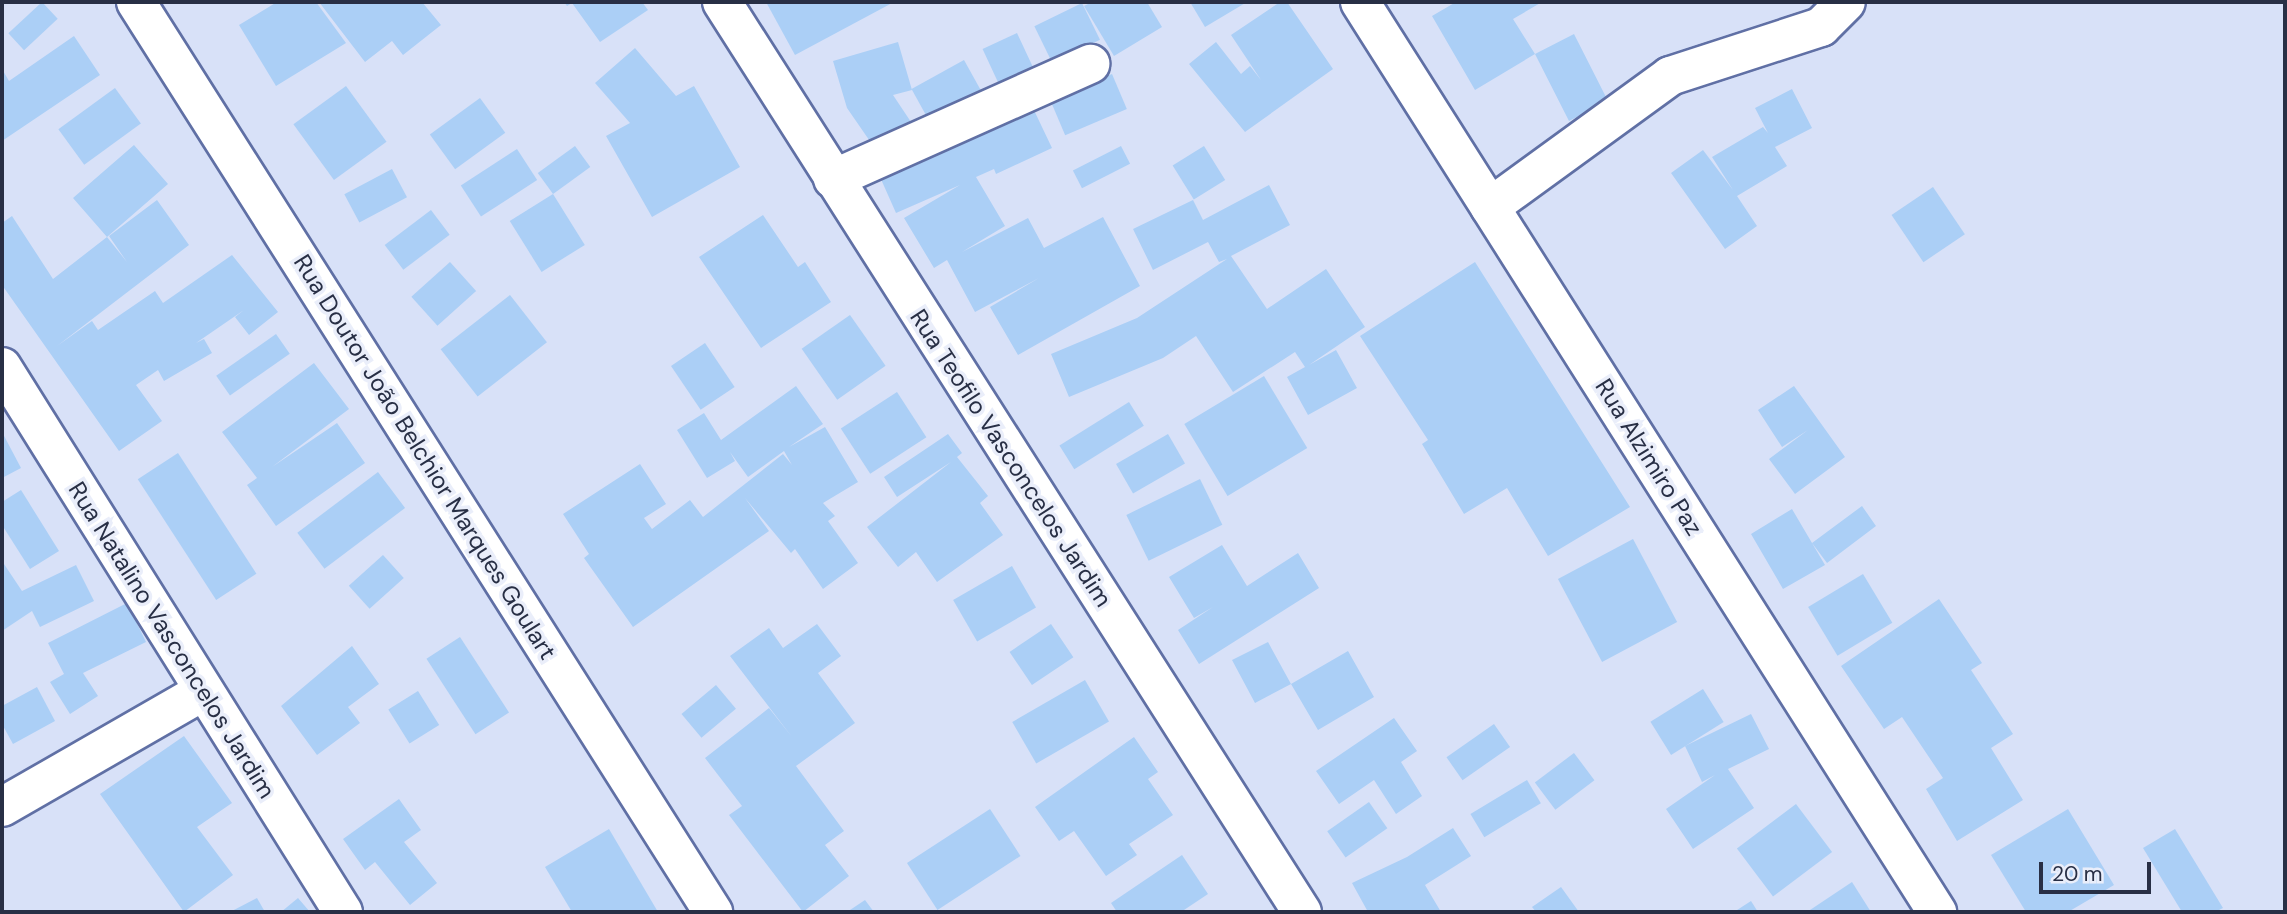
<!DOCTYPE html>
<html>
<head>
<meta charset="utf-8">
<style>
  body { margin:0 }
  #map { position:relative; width:2287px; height:914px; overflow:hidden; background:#d8e1f8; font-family:"DM Sans",sans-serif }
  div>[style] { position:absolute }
  .building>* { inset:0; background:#abcff6; transform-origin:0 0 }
  .roads { filter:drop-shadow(2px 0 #6070a5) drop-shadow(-2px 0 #6070a5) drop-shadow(0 2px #6070a5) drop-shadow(0 -2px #6070a5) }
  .minor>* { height:38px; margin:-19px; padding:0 19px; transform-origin:19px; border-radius:19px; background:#fff }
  span { translate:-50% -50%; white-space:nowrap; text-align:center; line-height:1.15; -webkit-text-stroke:7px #eaeefa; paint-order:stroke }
  .street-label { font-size:24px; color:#282f45 }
  .frame { position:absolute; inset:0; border:4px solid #282f45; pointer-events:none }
  .scale { position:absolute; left:2039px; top:862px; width:112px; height:32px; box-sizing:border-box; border:4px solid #282f45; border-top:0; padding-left:9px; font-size:21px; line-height:24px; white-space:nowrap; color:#282f45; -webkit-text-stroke:5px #eaeefa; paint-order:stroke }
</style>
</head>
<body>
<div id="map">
  <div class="building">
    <i style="left:42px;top:2px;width:23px;height:46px;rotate:47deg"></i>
    <i style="clip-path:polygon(277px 2px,316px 2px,346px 43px,276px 86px,239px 25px)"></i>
    <i style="clip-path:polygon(319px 2px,422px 2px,441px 25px,403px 55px,392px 41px,365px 62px)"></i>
    <i style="clip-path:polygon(564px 2px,642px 2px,648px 10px,600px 42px,572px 3px,567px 6px)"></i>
    <i style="clip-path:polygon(766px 2px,894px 2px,795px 55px)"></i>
    <i style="clip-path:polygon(1092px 2px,1147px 2px,1162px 27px,1114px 56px,1084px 6px)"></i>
    <i style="clip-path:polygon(1190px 2px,1247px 2px,1205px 27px)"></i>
    <i style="clip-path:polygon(1280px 2px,1287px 2px,1333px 69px,1245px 132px,1189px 64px,1216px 42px,1241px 74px,1250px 66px,1261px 80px,1231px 35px)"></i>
    <i style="clip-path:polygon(1456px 2px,1542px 2px,1513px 19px,1535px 54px,1574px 34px,1608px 101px,1569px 121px,1535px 54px,1475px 90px,1432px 16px)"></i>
    <i style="left:1082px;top:3px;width:41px;height:53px;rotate:64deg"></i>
    <i style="left:1017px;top:33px;width:55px;height:38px;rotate:65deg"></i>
    <i style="clip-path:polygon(74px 36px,100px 75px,2px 141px,2px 69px,9px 81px)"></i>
    <i style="clip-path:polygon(898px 42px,912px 90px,893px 95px,913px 125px,876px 150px,847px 108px,833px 61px)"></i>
    <i style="clip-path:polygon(635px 48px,676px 96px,694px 86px,740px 167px,652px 217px,606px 136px,630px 123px,595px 83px)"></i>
    <i style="left:964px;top:60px;width:47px;height:60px;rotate:61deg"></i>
    <i style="left:1112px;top:74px;width:38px;height:67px;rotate:67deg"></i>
    <i style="left:346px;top:86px;width:69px;height:65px;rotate:54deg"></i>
    <i style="left:115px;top:88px;width:44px;height:70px;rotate:54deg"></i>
    <i style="clip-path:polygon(1792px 89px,1812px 128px,1775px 147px,1787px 166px,1737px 196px,1757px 226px,1725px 249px,1671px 173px,1703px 150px,1733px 190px,1712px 157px,1763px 127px,1768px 133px,1755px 108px)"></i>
    <i style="left:480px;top:98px;width:43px;height:62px;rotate:54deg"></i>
    <i style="clip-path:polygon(1032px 106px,1052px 148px,996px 174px,994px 169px,976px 177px,1005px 226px,962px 252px,1028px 218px,1044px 248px,1103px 217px,1140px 286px,1018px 355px,990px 307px,1039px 278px,975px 312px,947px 260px,934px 268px,904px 218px,960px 185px,896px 213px,880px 177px)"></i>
    <i style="clip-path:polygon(134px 145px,168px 184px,107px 237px,127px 262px,109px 236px,157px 200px,189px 245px,57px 346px,92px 321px,98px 330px,155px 291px,163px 303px,232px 255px,278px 312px,249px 335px,235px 317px,244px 310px,196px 343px,204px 339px,212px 353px,164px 381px,158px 370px,136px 385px,162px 421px,119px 451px,2px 285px,2px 223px,12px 216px,53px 279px,107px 237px,73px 198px)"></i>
    <i style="left:575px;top:146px;width:26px;height:46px;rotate:54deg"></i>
    <i style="left:1121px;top:146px;width:20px;height:54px;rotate:63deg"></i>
    <i style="left:1204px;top:146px;width:40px;height:37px;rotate:58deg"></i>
    <i style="left:517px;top:149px;width:37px;height:67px;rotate:57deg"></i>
    <i style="left:392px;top:169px;width:32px;height:54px;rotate:62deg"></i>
    <i style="clip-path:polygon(1269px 185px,1290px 225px,1231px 256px,1267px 309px,1326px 269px,1365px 327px,1309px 365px,1336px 350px,1357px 388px,1308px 415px,1287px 377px,1305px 367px,1295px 352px,1233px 392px,1196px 336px,1163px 358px,1069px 397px,1051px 354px,1137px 318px,1227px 259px,1219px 262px,1208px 242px,1153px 270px,1133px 229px,1193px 200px,1203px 220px)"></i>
    <i style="left:1933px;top:187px;width:57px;height:50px;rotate:56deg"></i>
    <i style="left:553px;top:194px;width:60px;height:51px;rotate:58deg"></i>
    <i style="left:431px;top:210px;width:31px;height:58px;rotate:53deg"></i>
    <i style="clip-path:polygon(763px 215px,798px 267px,805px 262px,831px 302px,761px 348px,699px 257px)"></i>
    <i style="left:450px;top:262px;width:39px;height:52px;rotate:48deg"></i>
    <i style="clip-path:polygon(1475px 262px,1630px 507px,1548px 556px,1507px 488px,1464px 514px,1422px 444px,1428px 440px,1360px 336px)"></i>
    <i style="left:510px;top:295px;width:60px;height:88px;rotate:52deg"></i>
    <i style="left:850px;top:315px;width:62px;height:59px;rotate:55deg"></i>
    <i style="left:276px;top:334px;width:24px;height:73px;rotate:55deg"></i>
    <i style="left:705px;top:343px;width:53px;height:41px;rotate:56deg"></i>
    <i style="clip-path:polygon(314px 363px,349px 409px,272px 467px,337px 423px,365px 463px,276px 526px,247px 485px,257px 478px,222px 432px)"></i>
    <i style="left:1264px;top:376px;width:84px;height:93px;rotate:59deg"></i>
    <i style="clip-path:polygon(796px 386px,823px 424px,789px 447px,825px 427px,858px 482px,823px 503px,835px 516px,828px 521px,858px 563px,823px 589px,795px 549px,791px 553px,745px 498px,769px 531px,633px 627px,584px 558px,589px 554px,563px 514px,640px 464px,666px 504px,644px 518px,652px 529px,690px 500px,703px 517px,783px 454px,792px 465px,784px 451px,748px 477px,730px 452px,735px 461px,707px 478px,677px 430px,704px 413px,721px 440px)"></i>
    <i style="clip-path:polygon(1794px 386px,1845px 457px,1795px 494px,1769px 459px,1808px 430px,1782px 447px,1758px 410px)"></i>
    <i style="left:897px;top:392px;width:54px;height:67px;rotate:57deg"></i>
    <i style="left:1129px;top:402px;width:28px;height:82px;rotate:58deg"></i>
    <i style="clip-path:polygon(2px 432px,21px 468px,2px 478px)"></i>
    <i style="clip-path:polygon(948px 434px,962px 453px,957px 457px,988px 496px,980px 503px,1003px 535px,937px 582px,916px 552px,898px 567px,867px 527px,951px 462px,897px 497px,884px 477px)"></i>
    <i style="left:1168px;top:434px;width:34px;height:60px;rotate:60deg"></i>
    <i style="left:178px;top:453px;width:144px;height:48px;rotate:57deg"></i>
    <i style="left:378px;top:472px;width:45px;height:101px;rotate:53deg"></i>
    <i style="left:1200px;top:479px;width:51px;height:82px;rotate:64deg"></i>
    <i style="clip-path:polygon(21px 490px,59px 551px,30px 569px,2px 525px,2px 502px)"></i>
    <i style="clip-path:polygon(1862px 506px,1876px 526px,1827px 563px,1812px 543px,1825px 565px,1783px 589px,1751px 534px,1792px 509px,1812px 543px)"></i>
    <i style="left:1633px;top:539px;width:94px;height:85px;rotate:62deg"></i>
    <i style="clip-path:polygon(1222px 545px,1247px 586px,1298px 553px,1319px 588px,1199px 664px,1178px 630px,1213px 607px,1194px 618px,1169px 577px)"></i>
    <i style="left:383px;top:555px;width:31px;height:46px;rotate:48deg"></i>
    <i style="clip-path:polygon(2px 561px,22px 591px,76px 565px,94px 601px,40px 627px,32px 611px,2px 631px)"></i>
    <i style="left:1012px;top:566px;width:48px;height:68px;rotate:60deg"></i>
    <i style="left:1863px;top:574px;width:57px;height:64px;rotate:59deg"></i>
    <i style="clip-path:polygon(1939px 599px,1982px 663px,1971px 670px,2013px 734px,1991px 748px,2023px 800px,1957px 841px,1926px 789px,1943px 778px,1902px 717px,1884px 729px,1841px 666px)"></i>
    <i style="clip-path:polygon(127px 603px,146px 642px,83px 673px,98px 696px,70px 714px,50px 682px,64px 674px,48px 643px)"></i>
    <i style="clip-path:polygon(817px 624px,841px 656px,818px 673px,855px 723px,796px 766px,844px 831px,825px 845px,849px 876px,803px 912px,729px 815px,742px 806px,705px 758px,769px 708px,792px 737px,730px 656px,769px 628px,783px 648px)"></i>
    <i style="left:1051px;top:624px;width:40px;height:50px;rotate:56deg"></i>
    <i style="left:460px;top:637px;width:90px;height:40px;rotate:57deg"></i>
    <i style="clip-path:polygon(1268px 642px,1291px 684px,1348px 651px,1374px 697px,1318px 730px,1291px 684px,1255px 703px,1232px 660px)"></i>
    <i style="clip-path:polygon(352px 646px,379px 684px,348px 707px,360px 723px,317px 755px,281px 706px)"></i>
    <i style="left:1085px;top:680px;width:48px;height:84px;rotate:60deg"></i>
    <i style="left:716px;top:685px;width:31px;height:45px;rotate:50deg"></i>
    <i style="clip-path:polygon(37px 687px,55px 721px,13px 744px,2px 724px,2px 706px)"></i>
    <i style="left:1703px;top:689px;width:39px;height:62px;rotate:58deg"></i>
    <i style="left:418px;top:691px;width:40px;height:35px;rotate:58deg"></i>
    <i style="clip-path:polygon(1751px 714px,1769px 749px,1728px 769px,1754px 808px,1693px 849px,1666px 809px,1715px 775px,1702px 782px,1685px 746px)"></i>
    <i style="clip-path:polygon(1394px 718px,1417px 751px,1401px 762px,1422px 796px,1396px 814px,1374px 780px,1339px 804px,1316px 771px)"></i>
    <i style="left:1494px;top:724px;width:28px;height:58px;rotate:55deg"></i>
    <i style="clip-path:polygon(184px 736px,232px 803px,197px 827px,233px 875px,184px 912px,100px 794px)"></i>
    <i style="clip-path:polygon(1134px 737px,1158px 772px,1148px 779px,1173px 815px,1129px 844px,1137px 855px,1106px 876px,1074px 831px,1059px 841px,1035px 807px)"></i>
    <i style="left:1574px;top:753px;width:34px;height:49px;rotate:53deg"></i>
    <i style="left:1527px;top:780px;width:27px;height:66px;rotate:59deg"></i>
    <i style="clip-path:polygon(399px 799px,421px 830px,404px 842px,437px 883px,410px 905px,375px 862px,365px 870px,343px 839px)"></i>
    <i style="left:1369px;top:802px;width:32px;height:51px;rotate:55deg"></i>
    <i style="left:1796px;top:804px;width:60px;height:74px;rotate:53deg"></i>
    <i style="left:990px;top:809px;width:56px;height:99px;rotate:57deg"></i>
    <i style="clip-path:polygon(2068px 809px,2114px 885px,2068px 912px,2026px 912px,1991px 855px)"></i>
    <i style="clip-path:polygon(1453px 828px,1471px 856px,1425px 885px,1441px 912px,1368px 912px,1352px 883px,1407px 857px)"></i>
    <i style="clip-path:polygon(609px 829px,658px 912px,572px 912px,545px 867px)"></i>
    <i style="clip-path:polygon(2175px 829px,2223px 908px,2215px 912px,2182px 912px,2143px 848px)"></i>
    <i style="clip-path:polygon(1182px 855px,1208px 894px,1181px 912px,1117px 912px,1111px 903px)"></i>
    <i style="clip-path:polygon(1852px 882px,1871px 912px,1807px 912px)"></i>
    <i style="clip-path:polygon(1561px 887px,1579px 912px,1536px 912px,1532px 907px)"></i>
    <i style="clip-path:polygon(257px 898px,265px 912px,230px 912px)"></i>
    <i style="clip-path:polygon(298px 898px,310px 912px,281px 912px)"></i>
    <i style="clip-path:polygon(865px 900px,874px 912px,847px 912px)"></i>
    <i style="clip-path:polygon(1751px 901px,1758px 912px,1734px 912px)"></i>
  </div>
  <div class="roads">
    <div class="minor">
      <i style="left:136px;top:2px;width:1078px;rotate:57.62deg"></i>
      <i style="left:722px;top:2px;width:1079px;rotate:57.49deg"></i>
      <i style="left:1360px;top:2px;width:1078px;rotate:57.62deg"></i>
      <i style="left:833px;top:179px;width:282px;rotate:-24.1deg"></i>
      <i style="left:1490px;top:207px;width:223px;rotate:-36deg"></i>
      <i style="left:1670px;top:76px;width:159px;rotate:-18deg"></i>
      <i style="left:1821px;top:27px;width:35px;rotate:-45deg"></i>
      <i style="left:2px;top:367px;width:643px;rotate:57.97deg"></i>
      <i style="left:2px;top:807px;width:233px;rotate:-29.9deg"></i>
    </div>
  </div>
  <div class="street-label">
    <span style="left:425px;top:457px;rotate:58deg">Rua Doutor João Belchior Marques Goulart</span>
    <span style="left:1649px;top:457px;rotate:58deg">Rua Alzimiro Paz</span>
    <span style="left:1011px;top:458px;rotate:57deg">Rua Teofilo Vasconcelos Jardim</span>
    <span style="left:172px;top:640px;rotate:58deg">Rua Natalino Vasconcelos Jardim</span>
  </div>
  <div class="frame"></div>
  <div class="scale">20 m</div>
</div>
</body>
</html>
